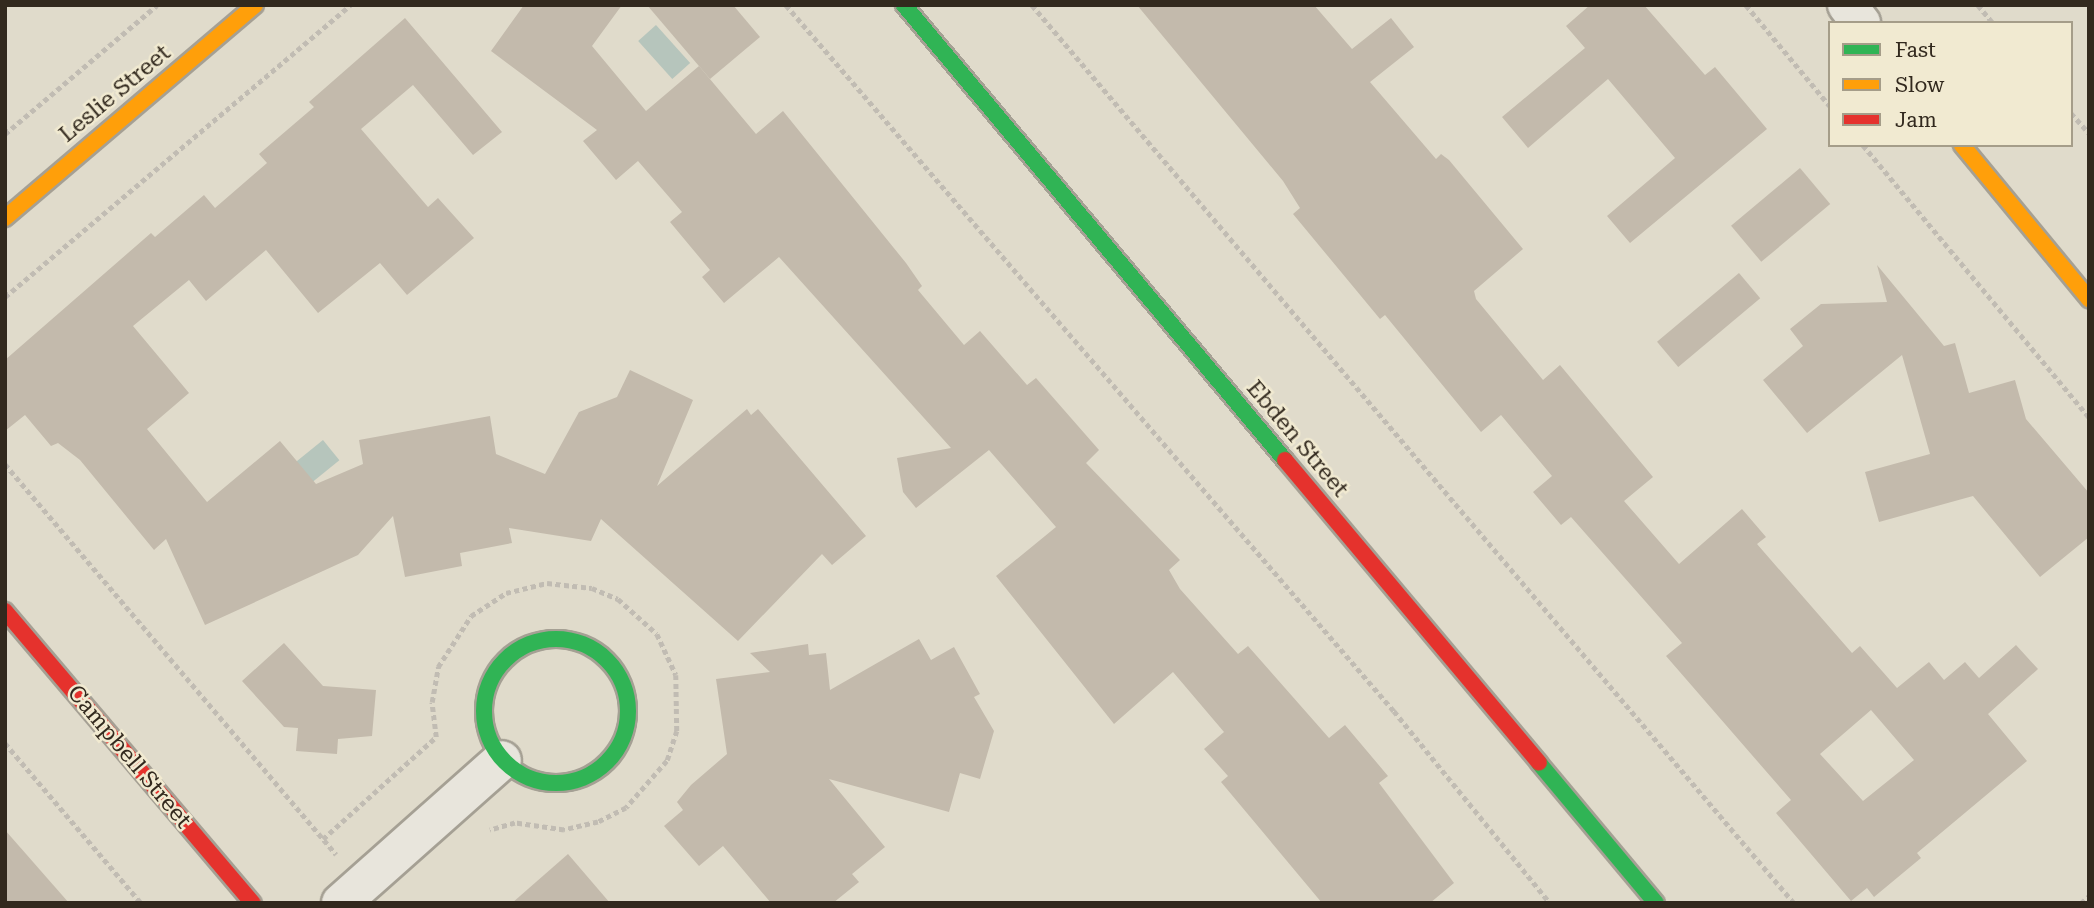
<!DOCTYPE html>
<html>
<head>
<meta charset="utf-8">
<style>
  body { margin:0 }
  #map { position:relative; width:2094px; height:908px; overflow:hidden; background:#e0dbcb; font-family:"Roboto Serif",serif }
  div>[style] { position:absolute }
  .water>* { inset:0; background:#b6c5bc; transform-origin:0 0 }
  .building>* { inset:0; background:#c3baac; transform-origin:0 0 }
  .path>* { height:4.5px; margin-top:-2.25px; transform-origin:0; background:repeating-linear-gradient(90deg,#c1bcb3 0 5px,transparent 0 8.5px) }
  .roads { filter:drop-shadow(2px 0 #a5a094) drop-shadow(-2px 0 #a5a094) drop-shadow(0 2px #a5a094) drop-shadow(0 -2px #a5a094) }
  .street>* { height:38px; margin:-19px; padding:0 19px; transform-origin:19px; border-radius:19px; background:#e8e5dc }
  .fast>* { height:16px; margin:-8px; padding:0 8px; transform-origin:8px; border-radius:8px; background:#30b455 }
  .fast>.ring { margin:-8px; padding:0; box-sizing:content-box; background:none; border:16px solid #30b455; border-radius:50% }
  .slow>* { height:16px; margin:-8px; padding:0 8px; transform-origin:8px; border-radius:8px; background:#ff9f0a }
  .jam>* { height:16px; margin:-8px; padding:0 8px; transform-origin:8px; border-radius:8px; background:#e5322d }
  span { translate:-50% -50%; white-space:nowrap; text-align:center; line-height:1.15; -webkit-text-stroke:5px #f1ead1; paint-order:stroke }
  .street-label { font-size:23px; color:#32291e }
  .frame { position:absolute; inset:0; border:7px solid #32291e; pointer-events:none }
  .legend { position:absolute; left:1828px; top:21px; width:245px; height:126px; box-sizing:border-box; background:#f1ead1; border:2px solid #a59d89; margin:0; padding:9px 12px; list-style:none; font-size:21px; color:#32291e }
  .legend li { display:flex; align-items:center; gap:14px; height:35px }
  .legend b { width:35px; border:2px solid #a59d89 }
</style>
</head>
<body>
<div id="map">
  <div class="water">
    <i style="left:656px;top:25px;width:51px;height:24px;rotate:48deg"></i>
    <i style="left:323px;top:440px;width:26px;height:58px;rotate:51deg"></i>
  </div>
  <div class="building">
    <i style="clip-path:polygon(524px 5px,622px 5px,592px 46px,646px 111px,699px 66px,756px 134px,783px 111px,906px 263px,922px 286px,918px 290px,964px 345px,980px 331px,1027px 385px,1036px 378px,1099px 450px,1086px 463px,1180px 560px,1169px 570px,1180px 589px,1238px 654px,1248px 646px,1329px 738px,1345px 725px,1388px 776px,1379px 783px,1454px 883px,1430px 903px,1322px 903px,1221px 782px,1228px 776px,1204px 749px,1224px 732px,1173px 672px,1114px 724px,996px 576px,1056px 527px,989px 450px,916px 508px,903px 492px,897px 458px,951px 448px,779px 257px,724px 303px,702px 277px,710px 270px,670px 222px,682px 212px,638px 161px,616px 180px,583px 141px,597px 130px,491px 51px)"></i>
    <i style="clip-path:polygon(647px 5px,733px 5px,760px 37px,710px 79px)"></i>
    <i style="clip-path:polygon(evenodd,1137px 5px,1314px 5px,1352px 49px,1391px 18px,1414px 47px,1370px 82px,1436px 159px,1441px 154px,1449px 160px,1523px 249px,1474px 291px,1476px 299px,1543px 380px,1560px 365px,1653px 477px,1624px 501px,1679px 564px,1742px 509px,1766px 537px,1757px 544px,1852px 653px,1860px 646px,1897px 688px,1929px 662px,1944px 680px,1965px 662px,1979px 678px,2016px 645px,2038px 669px,1988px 714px,2027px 761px,1917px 853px,1921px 858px,1874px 897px,1867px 888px,1851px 901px,1776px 813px,1791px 800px,1666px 656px,1682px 643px,1571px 517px,1561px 525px,1533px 492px,1552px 476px,1501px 415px,1481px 432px,1385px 315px,1380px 319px,1293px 214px,1300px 208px,1283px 181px,1137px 5px,1871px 710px,1914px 760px,1863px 801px,1820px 754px,1871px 710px)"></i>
    <i style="clip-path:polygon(1590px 5px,1644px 5px,1705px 75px,1715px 67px,1767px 129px,1630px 243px,1607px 216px,1675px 158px,1608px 79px,1528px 148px,1502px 117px,1585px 48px,1566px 26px)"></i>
    <i style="clip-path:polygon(405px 18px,502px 132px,473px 155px,413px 85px,361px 129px,428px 207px,438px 198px,474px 238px,407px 295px,380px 263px,318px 313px,266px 250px,206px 301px,189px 280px,133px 326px,189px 393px,147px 429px,207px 502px,280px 441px,316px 484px,363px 464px,359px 440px,490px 416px,496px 454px,545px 474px,579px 412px,617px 397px,630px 370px,693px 400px,657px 486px,747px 409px,751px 415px,758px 409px,866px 536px,832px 565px,822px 554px,738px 641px,601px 519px,591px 541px,509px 528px,512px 543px,460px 553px,462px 566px,405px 577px,393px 516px,358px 555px,205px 625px,166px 539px,154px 550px,80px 460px,58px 443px,51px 446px,25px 415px,5px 431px,5px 360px,151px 233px,155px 237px,204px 195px,215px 208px,267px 163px,259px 154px,314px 107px,309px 102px)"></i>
    <i style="left:1800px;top:168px;width:47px;height:90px;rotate:50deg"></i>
    <i style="clip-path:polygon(1877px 265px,1944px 346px,1955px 343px,1969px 393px,2015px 380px,2026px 419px,2089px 493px,2089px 537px,2040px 577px,1973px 496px,1879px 522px,1865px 472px,1930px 454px,1902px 355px,1807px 433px,1763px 380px,1803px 346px,1790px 329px,1821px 304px,1887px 302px)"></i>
    <i style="left:1739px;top:273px;width:33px;height:107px;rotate:50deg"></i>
    <i style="clip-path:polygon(919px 639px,931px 660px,954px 647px,980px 694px,974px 697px,994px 731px,980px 779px,960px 773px,949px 812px,829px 779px,885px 847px,852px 874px,859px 882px,833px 903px,771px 903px,723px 846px,699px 866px,664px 826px,683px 810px,677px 802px,691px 785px,727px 754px,716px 679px,770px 672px,750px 653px,808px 644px,809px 655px,826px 653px,830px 690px)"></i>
    <i style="clip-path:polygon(284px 643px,323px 686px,376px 690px,372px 736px,338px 739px,337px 754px,296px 751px,298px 728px,284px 727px,242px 681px)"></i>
    <i style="clip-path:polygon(5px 830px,69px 903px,5px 903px)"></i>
    <i style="clip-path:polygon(568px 854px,610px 903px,512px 903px)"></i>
  </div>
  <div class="path">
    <i style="left:786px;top:5px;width:932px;rotate:49.27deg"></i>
    <i style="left:1394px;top:711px;width:247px;rotate:50.9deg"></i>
    <i style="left:1032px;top:5px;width:1178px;rotate:49.68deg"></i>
    <i style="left:1746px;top:5px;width:131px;rotate:50.3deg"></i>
    <i style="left:1978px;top:5px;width:23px;rotate:50deg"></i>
    <i style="left:2071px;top:113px;width:27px;rotate:48deg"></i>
    <i style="left:5px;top:134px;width:199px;rotate:-40.3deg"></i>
    <i style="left:1863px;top:145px;width:354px;rotate:50.3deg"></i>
    <i style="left:5px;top:297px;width:452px;rotate:-40.2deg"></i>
    <i style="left:5px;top:464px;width:512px;rotate:49.68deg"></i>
    <i style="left:5px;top:743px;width:210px;rotate:49.6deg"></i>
    <i style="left:323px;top:839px;width:152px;rotate:-42.1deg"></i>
    <i style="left:436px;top:737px;width:35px;rotate:-97deg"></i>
    <i style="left:432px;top:702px;width:36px;rotate:-80deg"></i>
    <i style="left:438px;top:667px;width:61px;rotate:-57.1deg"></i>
    <i style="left:471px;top:616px;width:42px;rotate:-33.3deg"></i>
    <i style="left:506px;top:593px;width:42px;rotate:-13.7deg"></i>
    <i style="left:547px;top:583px;width:45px;rotate:6.3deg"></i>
    <i style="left:592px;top:588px;width:28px;rotate:23deg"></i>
    <i style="left:618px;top:599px;width:52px;rotate:41.9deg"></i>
    <i style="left:657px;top:634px;width:45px;rotate:65.1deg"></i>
    <i style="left:676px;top:675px;width:56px;rotate:89deg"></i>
    <i style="left:677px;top:731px;width:32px;rotate:108deg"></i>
    <i style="left:667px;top:761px;width:62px;rotate:131.1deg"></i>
    <i style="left:626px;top:808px;width:31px;rotate:153deg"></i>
    <i style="left:598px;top:822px;width:35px;rotate:167deg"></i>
    <i style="left:564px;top:830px;width:49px;rotate:-171.9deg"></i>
    <i style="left:515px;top:823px;width:26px;rotate:164deg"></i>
    <i style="left:2081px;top:903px;width:11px;rotate:-41deg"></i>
  </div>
  <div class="roads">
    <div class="street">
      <i style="left:1847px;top:5px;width:23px;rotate:52deg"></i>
      <i style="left:341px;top:903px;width:215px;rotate:-41.6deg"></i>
    </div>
    <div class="fast">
      <i style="left:904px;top:5px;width:593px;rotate:50.06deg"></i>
      <i class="ring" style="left:484px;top:639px;width:128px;height:128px"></i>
      <i style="left:1539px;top:763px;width:182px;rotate:50.1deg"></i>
    </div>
    <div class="slow">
      <i style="left:1962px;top:145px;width:200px;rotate:50.5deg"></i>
      <i style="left:5px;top:218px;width:328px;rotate:-40.4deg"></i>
    </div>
    <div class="jam">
      <i style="left:1285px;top:460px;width:395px;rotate:50deg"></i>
      <i style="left:5px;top:611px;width:383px;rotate:49.7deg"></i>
    </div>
  </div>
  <div class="street-label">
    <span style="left:115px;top:94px;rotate:-40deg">Leslie Street</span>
    <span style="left:1297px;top:439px;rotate:50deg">Ebden Street</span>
    <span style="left:129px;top:757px;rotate:50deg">Campbell Street</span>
  </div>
  <div class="frame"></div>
  <ul class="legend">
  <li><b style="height:9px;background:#30b455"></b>Fast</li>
  <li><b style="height:9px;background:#ff9f0a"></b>Slow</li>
  <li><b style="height:9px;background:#e5322d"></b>Jam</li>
  </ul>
</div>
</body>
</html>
